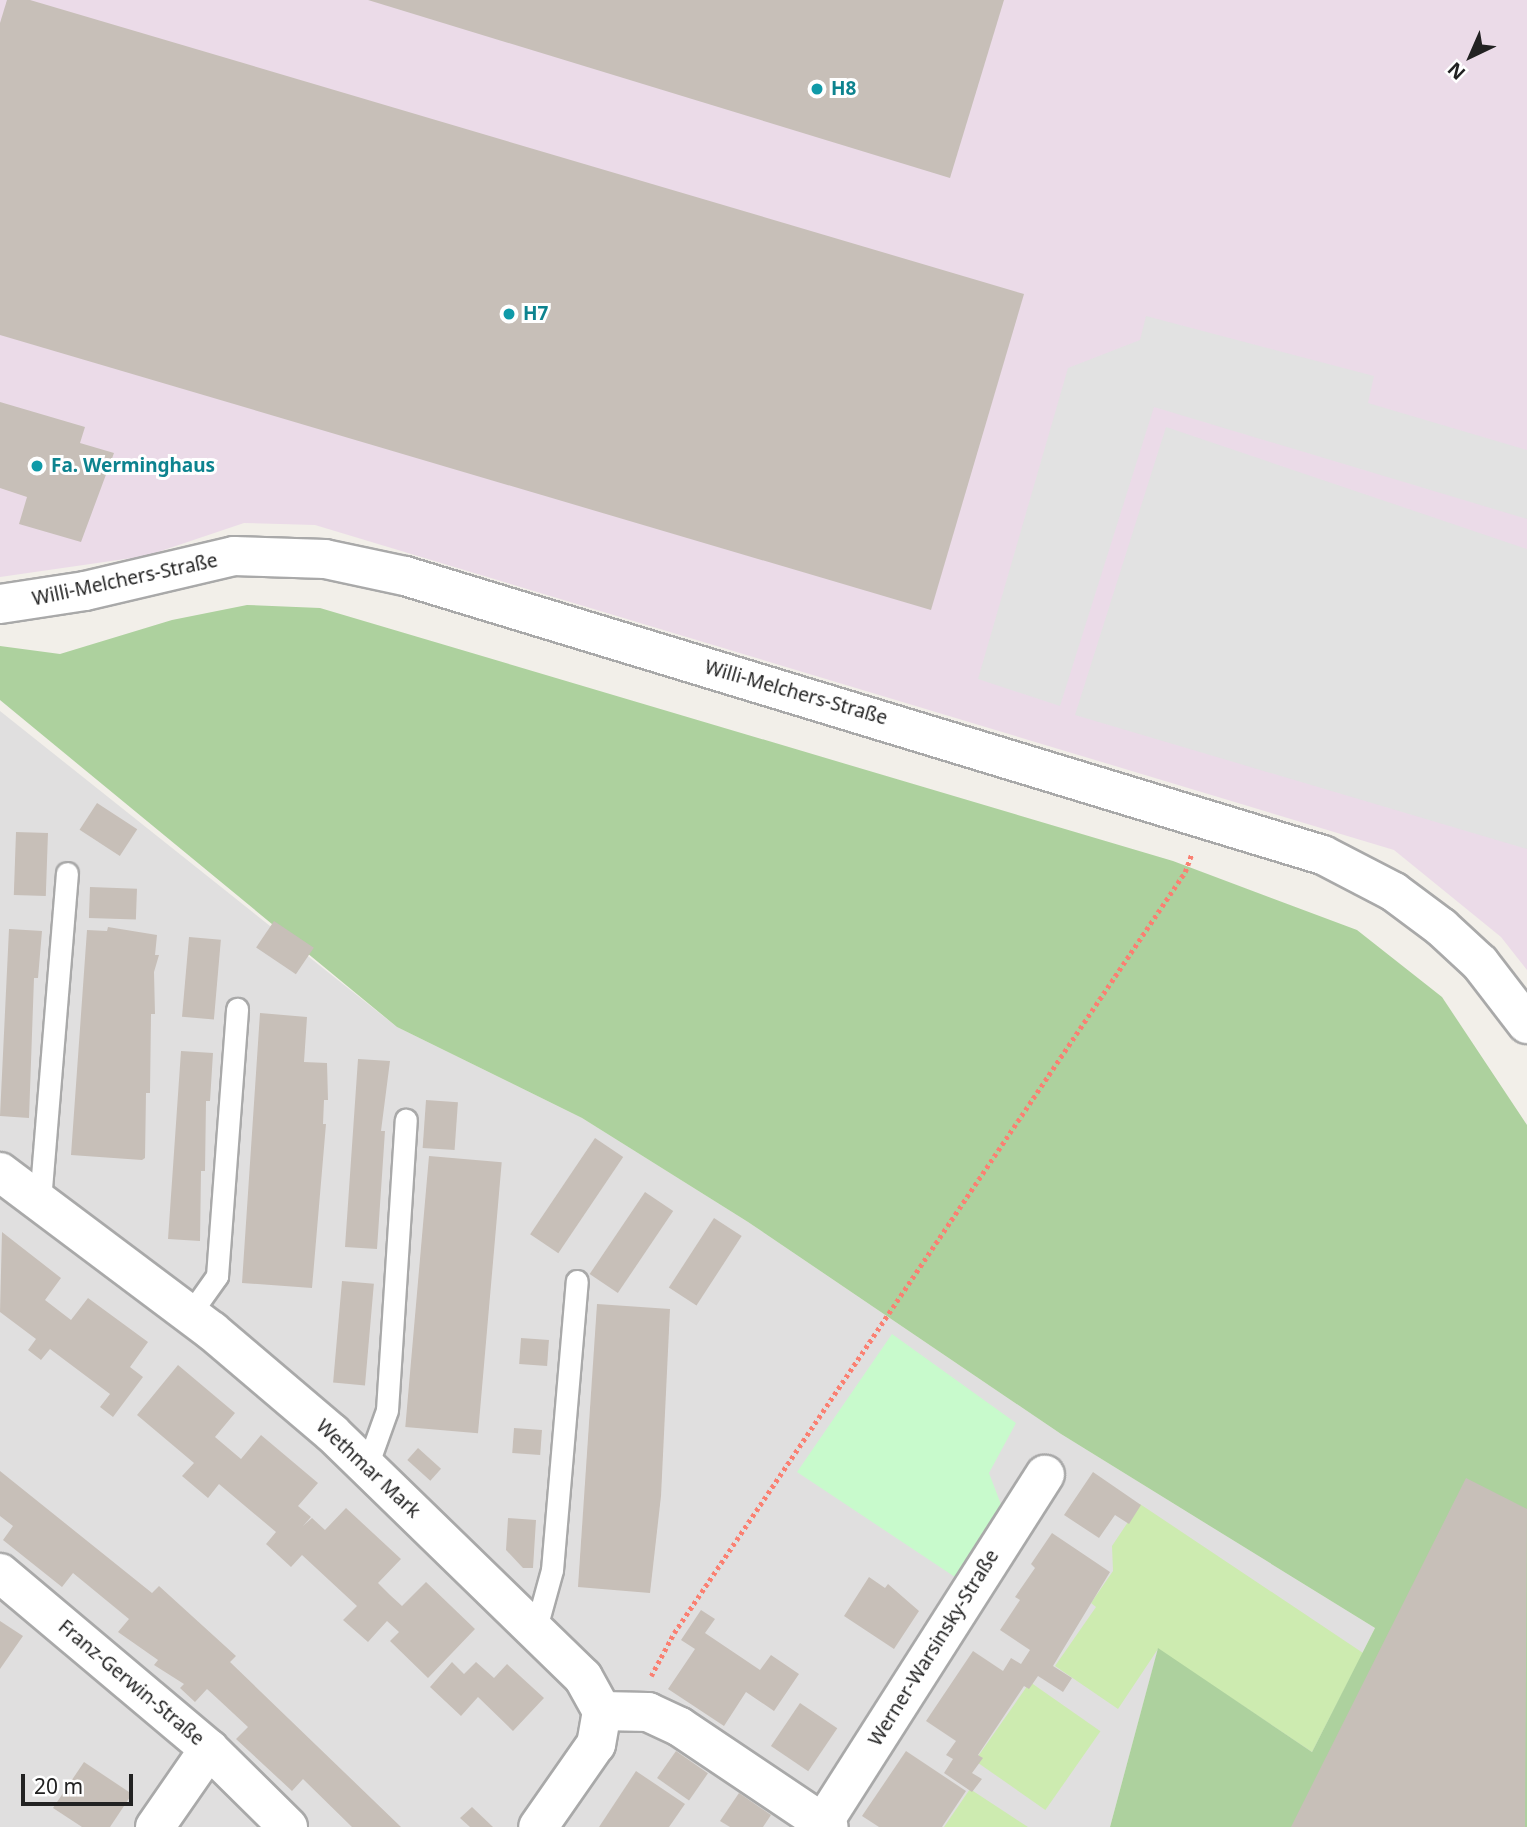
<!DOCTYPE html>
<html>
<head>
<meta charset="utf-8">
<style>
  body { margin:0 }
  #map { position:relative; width:1527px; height:1827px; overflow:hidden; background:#f2efe9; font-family:"Noto Sans",sans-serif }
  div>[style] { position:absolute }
  .residential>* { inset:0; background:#e0dfdf }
  .industrial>* { inset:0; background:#ebdbe8 }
  .grass>* { inset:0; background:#cdebb0; transform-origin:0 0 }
  .forest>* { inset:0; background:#add19e }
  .park>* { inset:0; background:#c8facc }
  .parking>* { inset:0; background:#e2e2e2 }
  .building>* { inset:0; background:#c7bfb8; transform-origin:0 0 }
  .path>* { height:4.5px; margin-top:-2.25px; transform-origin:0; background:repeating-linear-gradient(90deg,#fa8072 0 3.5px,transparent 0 7px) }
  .roads { filter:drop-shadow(2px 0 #a9a9a9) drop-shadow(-2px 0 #a9a9a9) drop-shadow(0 2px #a9a9a9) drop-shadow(0 -2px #a9a9a9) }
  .service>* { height:21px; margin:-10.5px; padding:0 10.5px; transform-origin:10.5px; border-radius:10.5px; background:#fff }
  .minor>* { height:38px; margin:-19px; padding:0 19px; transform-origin:19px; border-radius:19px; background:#fff }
  .dots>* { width:19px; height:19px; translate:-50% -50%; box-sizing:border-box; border:4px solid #fff; border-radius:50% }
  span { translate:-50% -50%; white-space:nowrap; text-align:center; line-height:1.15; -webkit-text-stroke:6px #fff; paint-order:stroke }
  .culture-label { font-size:19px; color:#0d838f; font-weight:700 }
  .left { translate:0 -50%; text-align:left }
  .street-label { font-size:19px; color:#222 }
  .north { position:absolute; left:1436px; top:21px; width:70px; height:70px; -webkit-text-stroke:5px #fff; paint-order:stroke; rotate:224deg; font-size:19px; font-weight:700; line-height:28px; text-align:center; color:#222 }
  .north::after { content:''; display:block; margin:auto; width:24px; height:32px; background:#222; clip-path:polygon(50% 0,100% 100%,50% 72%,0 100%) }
  .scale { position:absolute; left:21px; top:1774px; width:112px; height:32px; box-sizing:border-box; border:4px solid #222; border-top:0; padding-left:9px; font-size:21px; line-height:24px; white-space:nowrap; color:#222; -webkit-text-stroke:5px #fff; paint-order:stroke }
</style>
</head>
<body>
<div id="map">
  <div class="residential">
    <i style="clip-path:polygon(0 711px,397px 1027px,582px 1118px,748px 1222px,1061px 1434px,1375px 1628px,1312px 1752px,1158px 1649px,1110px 1827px,0 1827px)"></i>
  </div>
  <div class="industrial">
    <i style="clip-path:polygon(0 0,1527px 0,1527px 970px,1501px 937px,1394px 850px,315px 525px,244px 523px,146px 556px,0 577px)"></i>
  </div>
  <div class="grass">
    <i style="clip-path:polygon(1140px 1504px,1363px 1653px,1312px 1752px,1158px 1649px,1118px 1709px,1055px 1666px,1096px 1607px,1091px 1603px,1113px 1571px,1112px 1546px)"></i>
    <i style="left:1030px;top:1682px;width:86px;height:96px;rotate:35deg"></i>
    <i style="clip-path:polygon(970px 1789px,1028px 1827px,944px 1827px)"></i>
  </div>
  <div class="forest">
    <i style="clip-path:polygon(247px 605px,320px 608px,1173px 861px,1357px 930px,1442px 997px,1527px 1125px,1527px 1827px,1110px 1827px,1158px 1648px,1312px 1752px,1375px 1628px,1061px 1434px,748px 1222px,582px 1118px,397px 1027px,0 700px,0 646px,60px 654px,172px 620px)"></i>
  </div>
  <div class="park">
    <i style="clip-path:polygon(892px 1334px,1016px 1423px,989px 1473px,1005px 1515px,961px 1581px,797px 1472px)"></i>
  </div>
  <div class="parking">
    <i style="clip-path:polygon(1146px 316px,1374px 376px,1368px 403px,1527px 450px,1527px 519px,1154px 407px,1060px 706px,978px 679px,1068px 368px,1140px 340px)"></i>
    <i style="clip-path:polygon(1166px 427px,1527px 549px,1527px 849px,1075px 715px)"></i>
  </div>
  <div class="building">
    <i style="clip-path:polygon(7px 0,30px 0,1024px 294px,931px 610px,0 335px,0 23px)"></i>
    <i style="clip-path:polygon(368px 0,1004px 0,950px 178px)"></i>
    <i style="clip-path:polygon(0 402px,85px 427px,80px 443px,114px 453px,81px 542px,19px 524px,27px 497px,0 488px)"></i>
    <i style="left:97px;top:803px;width:48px;height:32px;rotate:33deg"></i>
    <i style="left:16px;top:832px;width:32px;height:63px;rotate:2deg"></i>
    <i style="left:90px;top:887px;width:47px;height:31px;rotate:2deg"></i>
    <i style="left:274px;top:921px;width:48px;height:32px;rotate:34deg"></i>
    <i style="clip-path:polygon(108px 927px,157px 935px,155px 955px,159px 955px,154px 972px,155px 1014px,151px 1014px,150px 1093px,146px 1093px,145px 1158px,142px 1160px,71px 1155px,87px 930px,107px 931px)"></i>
    <i style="clip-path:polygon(9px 929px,42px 931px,38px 978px,34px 978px,29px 1118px,0 1116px)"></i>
    <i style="left:189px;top:937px;width:32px;height:80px;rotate:5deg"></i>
    <i style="clip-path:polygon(260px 1013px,307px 1017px,304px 1062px,327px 1063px,328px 1100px,324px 1100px,323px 1124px,326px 1124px,312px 1288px,242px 1283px)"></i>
    <i style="clip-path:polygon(181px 1051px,213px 1053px,210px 1101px,206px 1101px,205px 1171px,201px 1171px,200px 1241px,168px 1239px)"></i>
    <i style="clip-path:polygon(358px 1059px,390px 1061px,381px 1131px,385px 1131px,377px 1249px,345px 1247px)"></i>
    <i style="left:426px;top:1100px;width:32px;height:48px;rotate:4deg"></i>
    <i style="left:595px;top:1138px;width:34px;height:116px;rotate:34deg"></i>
    <i style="left:429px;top:1156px;width:73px;height:272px;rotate:5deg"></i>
    <i style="left:645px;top:1192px;width:34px;height:99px;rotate:34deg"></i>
    <i style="left:714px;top:1218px;width:33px;height:83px;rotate:33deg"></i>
    <i style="clip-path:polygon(2px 1232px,61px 1278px,45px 1300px,71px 1320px,88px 1298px,148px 1342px,130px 1367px,143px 1377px,113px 1417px,100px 1407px,110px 1394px,50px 1349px,41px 1360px,28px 1350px,36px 1339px,0 1312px)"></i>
    <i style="left:342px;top:1281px;width:32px;height:102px;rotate:5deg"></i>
    <i style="clip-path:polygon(597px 1304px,670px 1309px,661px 1496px,650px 1593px,578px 1587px)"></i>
    <i style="left:521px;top:1338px;width:28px;height:26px;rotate:4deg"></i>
    <i style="clip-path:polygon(178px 1365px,235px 1413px,215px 1437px,241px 1459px,261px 1435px,318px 1483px,298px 1506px,311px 1517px,303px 1526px,312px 1518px,325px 1530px,346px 1508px,401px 1559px,378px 1583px,390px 1595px,402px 1606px,426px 1582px,475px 1629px,428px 1678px,390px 1641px,399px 1632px,387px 1621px,368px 1642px,343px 1620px,357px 1606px,302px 1555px,291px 1567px,266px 1544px,276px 1532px,219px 1484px,208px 1498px,182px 1476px,194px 1463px,137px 1415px)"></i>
    <i style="left:514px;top:1428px;width:28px;height:25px;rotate:4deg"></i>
    <i style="left:418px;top:1448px;width:31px;height:16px;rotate:42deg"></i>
    <i style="clip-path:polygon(0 1471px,152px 1593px,159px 1586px,236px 1656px,230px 1662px,401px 1827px,352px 1827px,303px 1779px,292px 1791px,236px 1739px,248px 1727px,219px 1700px,207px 1689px,195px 1702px,180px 1688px,184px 1684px,154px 1665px,158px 1660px,118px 1632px,129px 1619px,73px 1573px,62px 1587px,3px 1540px,13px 1526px,0 1516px)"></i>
    <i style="clip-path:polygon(1093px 1472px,1141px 1505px,1129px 1524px,1115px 1515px,1099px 1538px,1064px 1515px)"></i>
    <i style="clip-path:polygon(1466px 1478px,1527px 1509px,1525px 1827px,1291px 1827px)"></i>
    <i style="clip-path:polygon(508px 1518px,536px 1520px,533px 1568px,523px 1568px,506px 1550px)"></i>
    <i style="clip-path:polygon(1052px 1533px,1110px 1572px,1053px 1666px,1072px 1678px,1063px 1692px,1038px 1676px,1029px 1689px,1024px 1686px,978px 1755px,983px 1758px,972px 1773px,982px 1779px,972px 1792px,944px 1773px,953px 1759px,946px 1755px,956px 1741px,926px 1721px,973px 1651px,1003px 1671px,1011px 1658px,1021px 1664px,1030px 1650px,1000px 1630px,1020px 1600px,1015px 1597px,1035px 1568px,1031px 1564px)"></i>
    <i style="clip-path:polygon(869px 1577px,885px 1588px,888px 1584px,919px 1611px,894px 1649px,844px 1616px)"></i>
    <i style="clip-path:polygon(701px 1610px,715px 1619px,705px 1633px,760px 1670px,771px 1655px,799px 1674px,774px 1711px,746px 1692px,724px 1726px,668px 1689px,695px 1649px,681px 1640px)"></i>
    <i style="clip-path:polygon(0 1621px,23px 1636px,0 1669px)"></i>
    <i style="clip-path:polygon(452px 1662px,464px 1674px,476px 1662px,494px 1678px,507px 1664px,544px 1698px,513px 1731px,478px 1697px,461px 1716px,430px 1687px)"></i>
    <i style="left:800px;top:1703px;width:45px;height:52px;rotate:34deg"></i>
    <i style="left:676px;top:1751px;width:39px;height:33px;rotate:35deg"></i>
    <i style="clip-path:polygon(906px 1751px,966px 1791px,942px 1827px,879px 1827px,862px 1816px)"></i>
    <i style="clip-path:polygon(84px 1762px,132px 1794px,110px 1827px,82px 1827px,53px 1808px)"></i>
    <i style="clip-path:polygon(636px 1771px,685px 1804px,669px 1827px,599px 1827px)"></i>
    <i style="clip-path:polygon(739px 1793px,771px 1815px,763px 1827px,730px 1827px,720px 1821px)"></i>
    <i style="clip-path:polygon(472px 1807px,493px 1827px,470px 1827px,460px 1818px)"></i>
  </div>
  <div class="path">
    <i style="left:651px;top:1676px;width:49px;rotate:-61.9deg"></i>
    <i style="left:674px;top:1633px;width:917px;rotate:-56.12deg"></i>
    <i style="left:1185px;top:872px;width:20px;rotate:-70deg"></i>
  </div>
  <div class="roads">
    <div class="service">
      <i style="left:40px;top:1201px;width:329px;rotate:-85.3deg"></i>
      <i style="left:190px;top:1314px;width:47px;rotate:-54.6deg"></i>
      <i style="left:217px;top:1276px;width:268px;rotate:-85.7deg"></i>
      <i style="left:367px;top:1466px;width:59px;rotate:-70.3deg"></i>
      <i style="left:387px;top:1410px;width:291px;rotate:-86.3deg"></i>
      <i style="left:536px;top:1628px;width:60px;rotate:-74.6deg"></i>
      <i style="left:552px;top:1570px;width:290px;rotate:-85.1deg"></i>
    </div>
    <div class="minor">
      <i style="left:0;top:604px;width:86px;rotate:-8.7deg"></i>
      <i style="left:85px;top:591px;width:153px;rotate:-13.2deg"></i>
      <i style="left:234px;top:556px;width:91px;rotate:1.9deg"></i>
      <i style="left:325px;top:559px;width:82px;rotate:12deg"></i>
      <i style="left:405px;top:576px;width:959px;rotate:16.91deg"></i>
      <i style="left:1323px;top:855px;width:80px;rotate:27.5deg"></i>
      <i style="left:1394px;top:892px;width:59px;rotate:36.7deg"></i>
      <i style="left:1441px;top:927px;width:53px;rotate:42.7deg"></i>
      <i style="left:1480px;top:963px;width:77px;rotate:52.4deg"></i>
      <i style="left:0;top:1172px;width:265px;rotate:36.9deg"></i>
      <i style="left:212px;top:1331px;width:157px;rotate:40.4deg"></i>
      <i style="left:332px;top:1433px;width:350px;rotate:44.2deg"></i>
      <i style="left:583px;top:1677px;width:39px;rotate:61deg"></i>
      <i style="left:602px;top:1711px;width:34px;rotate:100deg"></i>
      <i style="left:596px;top:1744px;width:101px;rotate:124.9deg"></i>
      <i style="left:0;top:1573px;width:273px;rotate:40.1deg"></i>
      <i style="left:209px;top:1749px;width:111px;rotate:44.6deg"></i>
      <i style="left:602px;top:1711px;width:46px;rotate:1.2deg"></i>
      <i style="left:648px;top:1712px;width:35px;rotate:25deg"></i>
      <i style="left:680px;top:1727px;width:179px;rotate:33.9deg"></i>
      <i style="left:823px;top:1823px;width:413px;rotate:-57.5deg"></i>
      <i style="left:155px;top:1827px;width:95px;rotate:-55.3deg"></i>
    </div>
  </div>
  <div class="dots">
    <i style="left:817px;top:89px;background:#0f9aa8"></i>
    <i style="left:509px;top:314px;background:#0f9aa8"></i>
    <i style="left:37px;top:466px;background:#0f9aa8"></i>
  </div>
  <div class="culture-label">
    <span class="left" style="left:831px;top:89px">H8</span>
    <span class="left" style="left:523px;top:314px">H7</span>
    <span class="left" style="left:51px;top:466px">Fa. Werminghaus</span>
  </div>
  <div class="street-label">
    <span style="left:125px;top:580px;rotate:-12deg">Willi-Melchers-Straße</span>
    <span style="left:796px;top:693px;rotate:16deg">Willi-Melchers-Straße</span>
    <span style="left:368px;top:1469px;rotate:43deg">Wethmar Mark</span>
    <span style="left:934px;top:1648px;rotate:-58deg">Werner-Warsinsky-Straße</span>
    <span style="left:131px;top:1683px;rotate:40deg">Franz-Gerwin-Straße</span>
  </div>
  <div class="north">N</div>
  <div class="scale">20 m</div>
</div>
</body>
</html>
